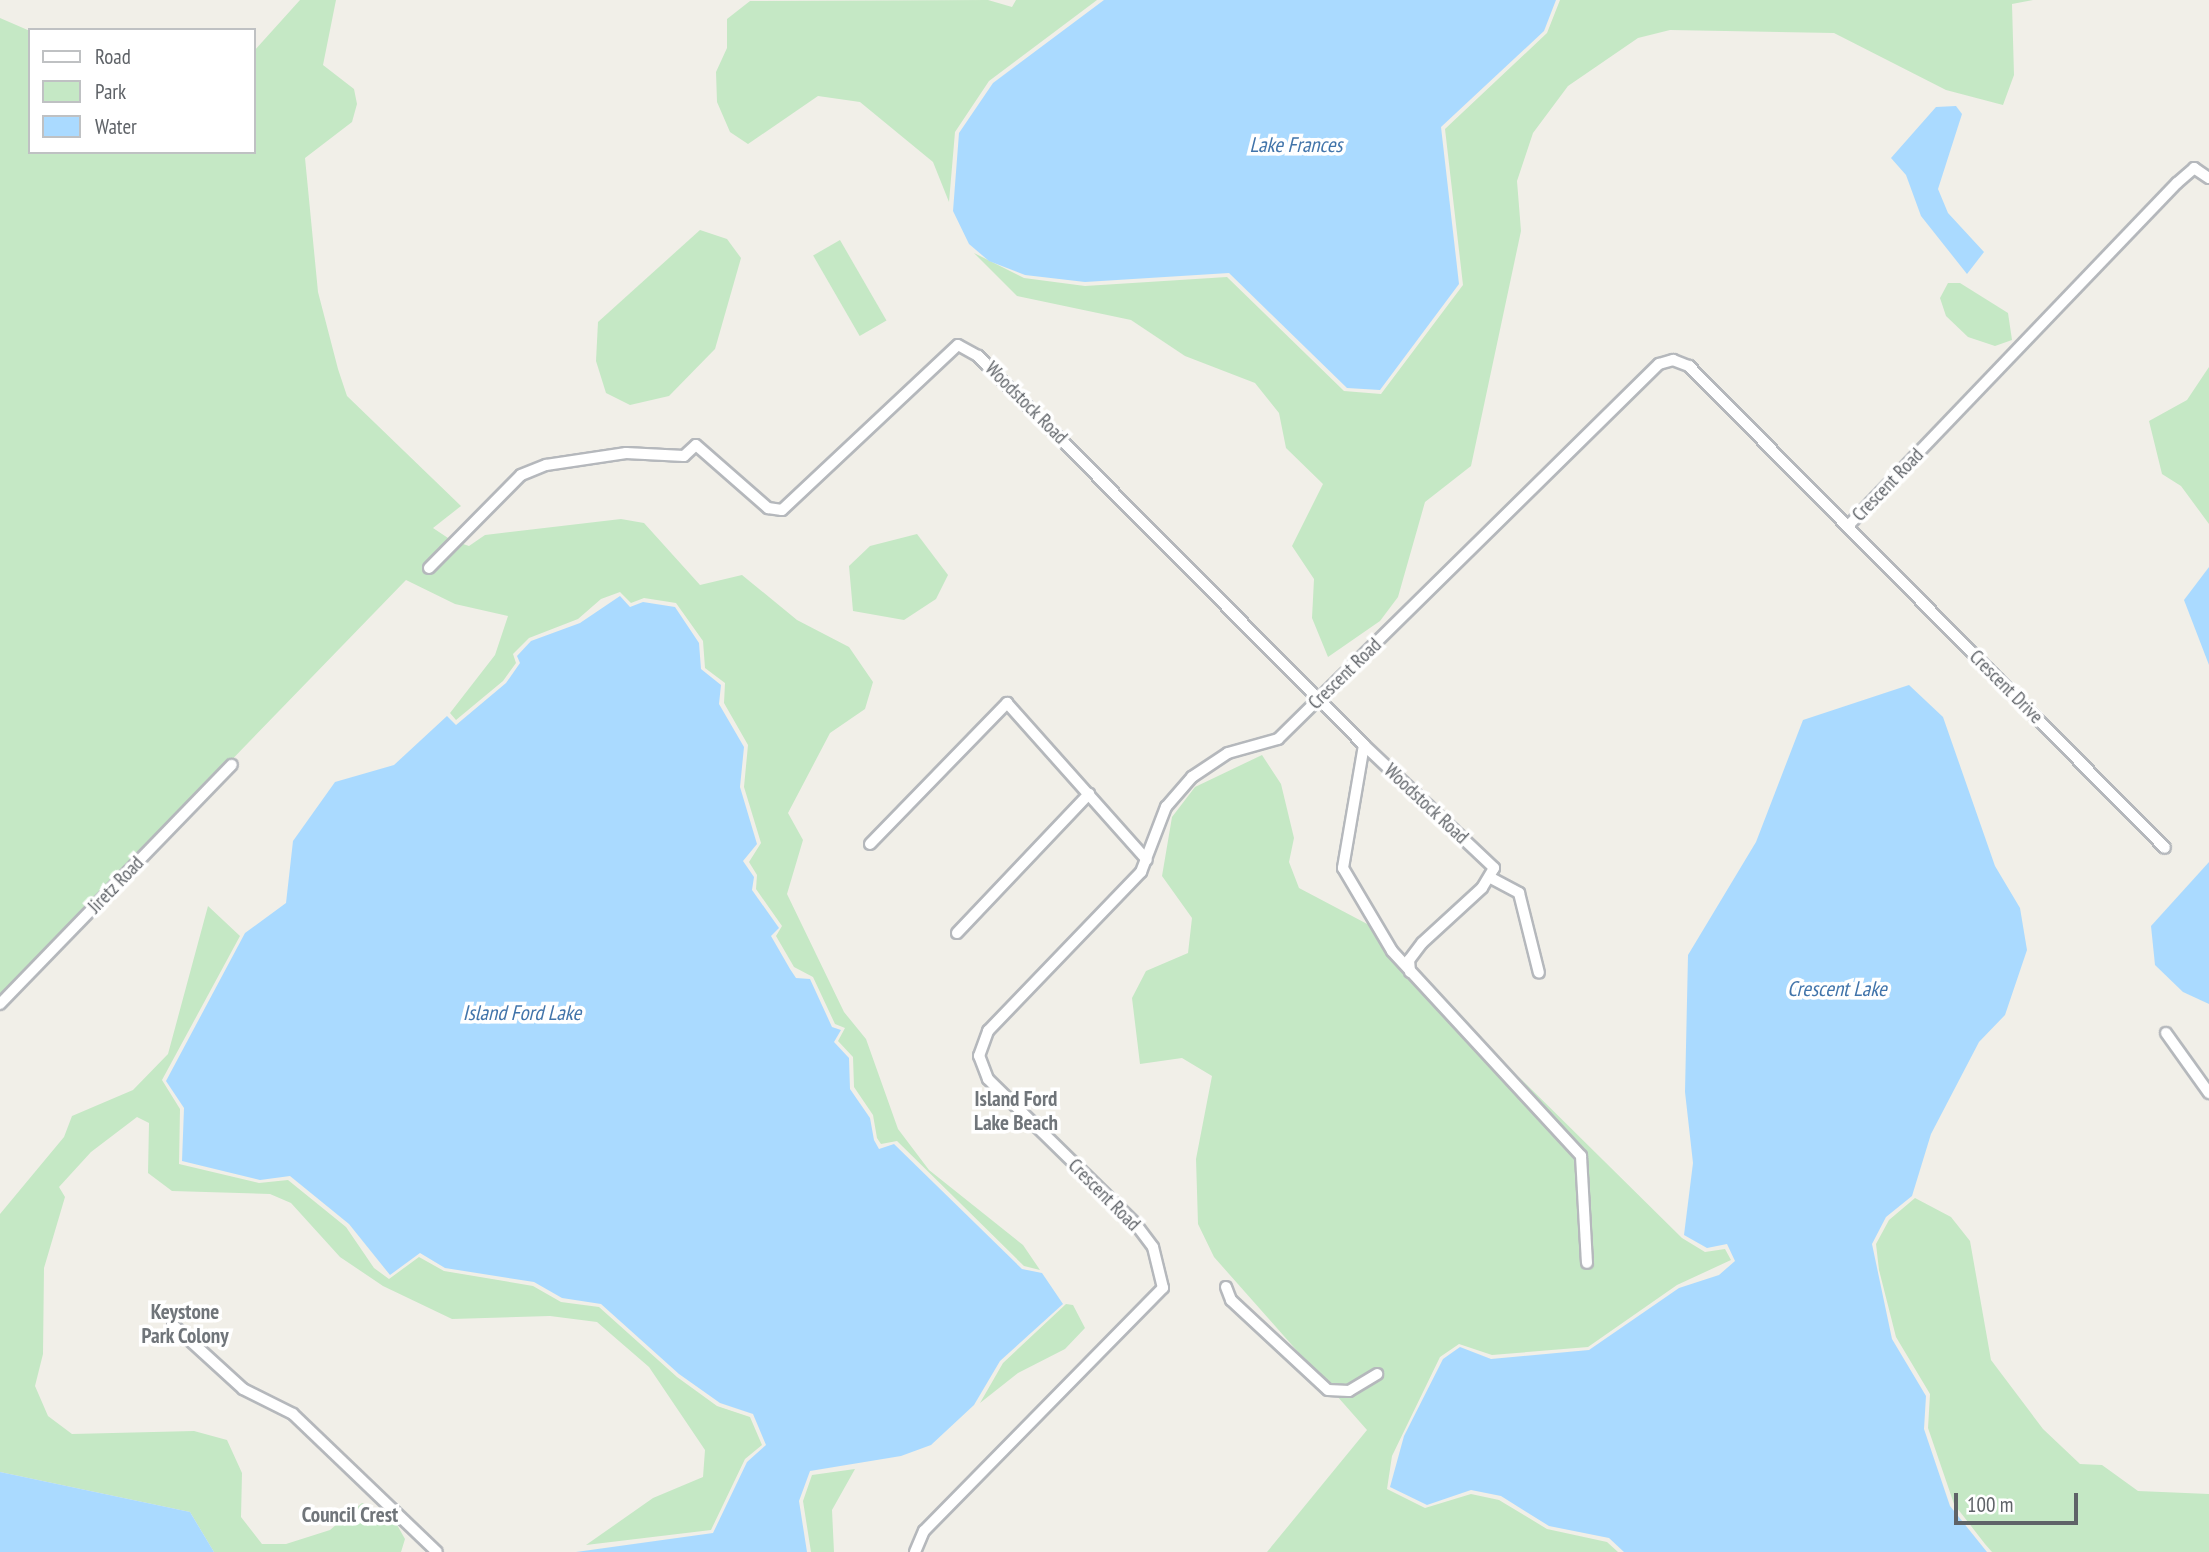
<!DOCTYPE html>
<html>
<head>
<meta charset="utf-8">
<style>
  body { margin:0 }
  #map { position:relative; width:2209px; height:1552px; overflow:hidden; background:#f1efe8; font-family:"PT Sans Narrow",sans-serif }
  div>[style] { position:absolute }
  .green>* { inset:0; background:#c5e8c5; transform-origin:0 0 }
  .water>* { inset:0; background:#aadaff }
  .roads { filter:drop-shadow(2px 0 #b5b8bc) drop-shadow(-2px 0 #b5b8bc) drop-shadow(0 2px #b5b8bc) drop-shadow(0 -2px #b5b8bc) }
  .minor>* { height:10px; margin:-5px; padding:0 5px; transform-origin:5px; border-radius:5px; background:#fff }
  span { translate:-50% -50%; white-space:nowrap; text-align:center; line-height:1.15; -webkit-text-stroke:7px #fff; paint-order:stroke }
  .street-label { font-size:19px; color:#5f6368 }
  .water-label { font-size:21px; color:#4174aa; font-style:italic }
  .neighbourhood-label { font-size:21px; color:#70757a; font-weight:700 }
  .legend { position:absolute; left:28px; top:28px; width:228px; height:126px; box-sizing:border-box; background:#fff; border:2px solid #bfc1c3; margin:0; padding:9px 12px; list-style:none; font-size:21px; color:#5f6368 }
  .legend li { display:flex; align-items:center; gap:14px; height:35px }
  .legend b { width:35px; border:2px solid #bfc1c3 }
  .scale { position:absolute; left:1954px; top:1493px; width:124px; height:32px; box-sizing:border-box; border:4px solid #5f6368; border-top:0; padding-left:9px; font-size:21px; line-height:24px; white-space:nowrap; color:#5f6368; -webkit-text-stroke:5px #fff; paint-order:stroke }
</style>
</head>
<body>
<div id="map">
  <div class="green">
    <i style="clip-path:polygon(300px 0,336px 0,323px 65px,354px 89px,357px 104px,352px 122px,305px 158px,318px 292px,338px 369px,347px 396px,461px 506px,433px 528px,451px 540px,423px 568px,429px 574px,460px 543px,469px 546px,485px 535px,621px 519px,644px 523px,700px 585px,742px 575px,797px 620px,849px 647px,873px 682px,865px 709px,830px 733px,788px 813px,803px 840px,787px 894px,844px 1012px,866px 1039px,898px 1129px,929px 1170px,1023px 1245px,1040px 1270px,1024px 1266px,897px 1141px,881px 1144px,877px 1138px,873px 1115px,854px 1087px,853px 1057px,838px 1041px,845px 1028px,835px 1024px,813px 977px,794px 967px,776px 936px,782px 926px,756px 889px,757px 875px,749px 862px,761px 843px,744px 787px,748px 745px,724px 703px,725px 683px,705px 668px,703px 641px,676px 603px,644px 598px,631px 603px,620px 592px,601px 599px,578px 619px,529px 638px,513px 654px,516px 663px,503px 681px,456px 720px,450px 713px,495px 655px,508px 616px,455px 604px,406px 580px,0 999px,0 18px,30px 31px,30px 152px,254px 152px,254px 51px)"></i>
    <i style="clip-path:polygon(988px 0,1012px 7px,1016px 0,1097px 0,989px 81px,955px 132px,949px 202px,933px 162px,860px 102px,818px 96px,748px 144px,730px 132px,717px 102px,716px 72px,727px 48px,727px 19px,750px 1px)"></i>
    <i style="clip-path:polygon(1560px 0,2033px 0,2012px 4px,2014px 75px,2003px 105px,1946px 90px,1834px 33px,1670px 30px,1638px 38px,1568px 86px,1533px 133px,1517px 181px,1521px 231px,1471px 466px,1425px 502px,1398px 597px,1380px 621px,1328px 657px,1312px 618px,1314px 579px,1292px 546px,1323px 484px,1286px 448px,1279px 413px,1255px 383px,1185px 356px,1131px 320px,1017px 296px,974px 253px,1024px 278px,1085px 286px,1227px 277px,1344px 391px,1381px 394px,1463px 285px,1445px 129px,1547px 33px)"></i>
    <i style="clip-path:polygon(700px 230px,727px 239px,741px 258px,715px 349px,669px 396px,630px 405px,606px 393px,596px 361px,598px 322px)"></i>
    <i style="left:840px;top:240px;width:93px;height:31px;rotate:60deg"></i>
    <i style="clip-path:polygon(1948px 283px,1960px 283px,2008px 313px,2012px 340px,1995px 346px,1968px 337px,1946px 316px,1940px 298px)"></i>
    <i style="clip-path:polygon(2209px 367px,2209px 524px,2181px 486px,2162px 474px,2149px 421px,2187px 400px)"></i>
    <i style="clip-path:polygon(917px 534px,948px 575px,936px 599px,904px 620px,853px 611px,849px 566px,870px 546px)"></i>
    <i style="clip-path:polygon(1262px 755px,1281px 784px,1294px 838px,1289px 862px,1299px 888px,1371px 926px,1406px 977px,1576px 1158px,1582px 1268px,1591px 1266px,1585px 1155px,1518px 1076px,1682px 1238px,1705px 1252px,1725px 1249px,1731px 1260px,1677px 1285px,1588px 1347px,1492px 1355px,1459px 1344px,1440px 1357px,1392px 1456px,1387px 1489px,1425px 1508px,1471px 1494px,1499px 1500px,1547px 1529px,1607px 1542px,1618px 1552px,1267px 1552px,1367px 1430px,1214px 1257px,1198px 1224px,1196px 1159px,1212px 1076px,1182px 1058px,1140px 1064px,1132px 998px,1146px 971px,1188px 953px,1192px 918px,1162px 876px,1172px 817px,1195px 787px)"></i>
    <i style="clip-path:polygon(208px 906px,240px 936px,162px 1080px,180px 1109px,179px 1164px,259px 1183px,288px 1180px,346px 1227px,374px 1268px,389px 1279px,419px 1257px,444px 1271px,533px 1286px,561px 1302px,599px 1307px,677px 1377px,717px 1406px,750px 1417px,762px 1445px,745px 1459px,711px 1530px,586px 1545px,653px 1498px,703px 1477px,705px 1450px,649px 1367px,597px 1322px,550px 1316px,452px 1319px,383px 1286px,340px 1257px,291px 1203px,270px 1194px,172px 1191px,148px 1173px,149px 1123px,137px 1117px,91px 1152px,59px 1187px,65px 1197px,44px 1268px,43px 1354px,35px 1386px,48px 1416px,72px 1434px,194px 1431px,227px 1440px,242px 1473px,241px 1517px,262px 1544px,286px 1544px,330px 1530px,362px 1503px,392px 1516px,405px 1539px,401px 1552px,214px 1552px,190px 1512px,0 1472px,0 1214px,64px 1137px,72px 1116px,133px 1090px,168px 1054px)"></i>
    <i style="clip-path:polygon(1915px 1198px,1951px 1217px,1970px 1241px,1991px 1360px,2043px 1429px,2080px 1464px,2102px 1465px,2138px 1491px,2209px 1494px,2209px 1552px,1992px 1552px,1985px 1544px,1954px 1504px,1928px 1428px,1930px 1394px,1896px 1337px,1879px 1270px,1876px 1244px,1889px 1220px)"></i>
    <i style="clip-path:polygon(1066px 1304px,1073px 1305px,1085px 1328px,1065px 1349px,1018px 1373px,980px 1403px,1003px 1363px)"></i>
    <i style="clip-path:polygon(855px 1469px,832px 1510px,834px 1552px,811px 1552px,803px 1501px,812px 1475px)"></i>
  </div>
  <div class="water">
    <i style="clip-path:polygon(1104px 0,1556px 0,1544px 31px,1441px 127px,1459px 284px,1380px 390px,1347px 388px,1229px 273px,1085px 282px,1025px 275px,989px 261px,969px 244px,953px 211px,959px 133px,993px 83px)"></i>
    <i style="clip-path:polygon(1956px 106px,1962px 114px,1938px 189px,1948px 213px,1984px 252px,1967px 274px,1921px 216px,1906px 175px,1891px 158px,1936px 107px)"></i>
    <i style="clip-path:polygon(2209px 567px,2209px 665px,2184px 600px)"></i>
    <i style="clip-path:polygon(620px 596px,630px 607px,643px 602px,675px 607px,699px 643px,701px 669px,721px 685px,719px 704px,744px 747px,740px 787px,757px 844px,743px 861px,754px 877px,752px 890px,779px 928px,771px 936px,790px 969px,796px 978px,810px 979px,832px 1027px,841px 1030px,834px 1042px,849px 1058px,850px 1089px,870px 1118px,874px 1140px,879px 1149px,894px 1144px,1022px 1269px,1042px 1273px,1063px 1304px,1000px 1361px,974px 1405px,931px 1445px,901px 1456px,810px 1471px,799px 1501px,807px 1552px,576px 1552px,713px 1533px,747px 1462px,766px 1445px,753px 1414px,720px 1403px,679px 1374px,601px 1304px,562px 1298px,534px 1282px,445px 1268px,420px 1253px,390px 1275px,349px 1224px,290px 1176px,260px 1180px,182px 1161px,184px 1108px,166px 1081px,245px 933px,286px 903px,293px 841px,335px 782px,394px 765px,447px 716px,456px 725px,506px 683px,520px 663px,517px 656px,531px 641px,580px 623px)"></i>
    <i style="clip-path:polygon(1909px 685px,1943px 717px,1995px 866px,2020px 908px,2027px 950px,2005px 1015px,1979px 1042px,1931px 1134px,1912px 1196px,1886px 1217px,1872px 1244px,1892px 1339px,1926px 1396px,1924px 1429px,1950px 1506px,1987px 1552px,1624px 1552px,1609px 1538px,1549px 1526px,1501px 1496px,1471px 1490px,1427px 1505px,1390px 1487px,1404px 1436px,1443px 1359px,1460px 1347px,1491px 1359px,1589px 1350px,1679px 1288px,1719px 1275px,1735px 1261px,1727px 1244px,1707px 1248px,1684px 1235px,1693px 1163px,1685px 1092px,1688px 955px,1756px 842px,1803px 720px)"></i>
    <i style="clip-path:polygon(2209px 862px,2209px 1004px,2183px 992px,2155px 965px,2151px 926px)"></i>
    <i style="clip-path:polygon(0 1472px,190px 1512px,214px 1552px,0 1552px)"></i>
  </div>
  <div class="roads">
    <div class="minor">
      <i style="left:1848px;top:526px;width:475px;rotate:-46.2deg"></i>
      <i style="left:2177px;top:183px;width:23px;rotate:-41deg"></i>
      <i style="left:2194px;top:168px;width:18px;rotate:34deg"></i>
      <i style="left:429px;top:568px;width:131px;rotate:-45.3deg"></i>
      <i style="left:521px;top:475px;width:27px;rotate:-22deg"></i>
      <i style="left:546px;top:465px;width:81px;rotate:-8.5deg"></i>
      <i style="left:626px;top:453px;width:58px;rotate:3deg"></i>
      <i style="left:684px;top:456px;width:16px;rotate:-43deg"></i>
      <i style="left:696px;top:445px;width:96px;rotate:41.2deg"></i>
      <i style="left:768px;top:508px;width:14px;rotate:8deg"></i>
      <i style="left:782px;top:510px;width:241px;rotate:-43.2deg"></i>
      <i style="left:958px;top:345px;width:23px;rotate:29deg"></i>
      <i style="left:978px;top:356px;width:548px;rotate:45.22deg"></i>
      <i style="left:1364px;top:745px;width:179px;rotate:43.4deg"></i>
      <i style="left:1494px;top:868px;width:23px;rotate:121deg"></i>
      <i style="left:1482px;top:888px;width:81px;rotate:137.5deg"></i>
      <i style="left:1422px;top:943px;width:21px;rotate:127deg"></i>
      <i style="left:1409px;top:960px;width:12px;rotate:85deg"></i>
      <i style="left:1364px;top:745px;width:125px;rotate:99.7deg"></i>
      <i style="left:1343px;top:868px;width:96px;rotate:59.4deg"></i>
      <i style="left:1392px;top:951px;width:279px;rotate:47.3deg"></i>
      <i style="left:1581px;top:1156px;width:107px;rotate:86.8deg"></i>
      <i style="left:870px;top:844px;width:197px;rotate:-45.8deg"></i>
      <i style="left:1007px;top:703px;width:210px;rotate:48.3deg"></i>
      <i style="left:1491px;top:878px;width:32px;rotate:28deg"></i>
      <i style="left:1519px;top:893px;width:82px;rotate:76deg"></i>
      <i style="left:957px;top:933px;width:192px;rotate:-46.5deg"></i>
      <i style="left:0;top:1004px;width:333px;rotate:-45.9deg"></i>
      <i style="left:2166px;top:1033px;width:74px;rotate:54.4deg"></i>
      <i style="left:1226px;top:1287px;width:14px;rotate:69deg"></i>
      <i style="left:1231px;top:1300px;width:132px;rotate:42.9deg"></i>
      <i style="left:1328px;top:1390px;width:21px;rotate:3deg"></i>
      <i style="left:1349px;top:1391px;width:33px;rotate:-31deg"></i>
      <i style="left:173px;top:1325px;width:95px;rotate:42.4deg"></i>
      <i style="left:243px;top:1389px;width:56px;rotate:26.6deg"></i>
      <i style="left:293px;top:1414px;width:199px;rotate:43.8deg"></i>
      <i style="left:915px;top:1552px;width:23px;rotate:-67deg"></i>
      <i style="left:924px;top:1531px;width:341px;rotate:-45.5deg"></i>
      <i style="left:1163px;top:1288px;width:42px;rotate:-103.7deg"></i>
      <i style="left:1153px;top:1247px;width:30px;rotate:-127deg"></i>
      <i style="left:1135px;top:1223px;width:206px;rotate:-135.6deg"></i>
      <i style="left:988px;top:1079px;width:25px;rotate:-111deg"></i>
      <i style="left:979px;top:1056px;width:27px;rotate:-70deg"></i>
      <i style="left:988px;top:1031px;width:221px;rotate:-46.1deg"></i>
      <i style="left:1141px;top:872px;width:70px;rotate:-69deg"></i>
      <i style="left:1166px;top:807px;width:40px;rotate:-49deg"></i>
      <i style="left:1192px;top:777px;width:43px;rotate:-33.7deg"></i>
      <i style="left:1228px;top:753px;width:52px;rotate:-15.6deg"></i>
      <i style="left:1278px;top:739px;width:535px;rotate:-44.55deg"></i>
      <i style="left:1659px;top:364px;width:15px;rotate:-16deg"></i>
      <i style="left:1673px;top:360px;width:17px;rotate:21deg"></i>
      <i style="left:1689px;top:366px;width:677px;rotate:45.36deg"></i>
    </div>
  </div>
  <div class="street-label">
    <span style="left:1026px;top:403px;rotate:45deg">Woodstock Road</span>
    <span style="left:1888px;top:485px;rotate:-46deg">Crescent Road</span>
    <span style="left:1345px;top:674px;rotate:-44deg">Crescent Road</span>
    <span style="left:2006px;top:687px;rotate:45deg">Crescent Drive</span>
    <span style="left:1426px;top:804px;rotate:43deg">Woodstock Road</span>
    <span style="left:116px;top:885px;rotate:-46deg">Jiretz Road</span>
    <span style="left:1104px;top:1195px;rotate:45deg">Crescent Road</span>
  </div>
  <div class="water-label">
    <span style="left:1296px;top:145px">Lake Frances</span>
    <span style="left:1837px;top:989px">Crescent Lake</span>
    <span style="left:522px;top:1013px">Island Ford Lake</span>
  </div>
  <div class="neighbourhood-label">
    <span style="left:1016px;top:1111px">Island Ford<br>Lake Beach</span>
    <span style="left:185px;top:1324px">Keystone<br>Park Colony</span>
    <span style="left:350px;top:1515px">Council Crest</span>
  </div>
  <ul class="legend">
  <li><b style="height:9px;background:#fff"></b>Road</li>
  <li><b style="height:19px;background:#c5e8c5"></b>Park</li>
  <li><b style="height:19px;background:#aadaff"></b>Water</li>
  </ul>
  <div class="scale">100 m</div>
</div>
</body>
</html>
